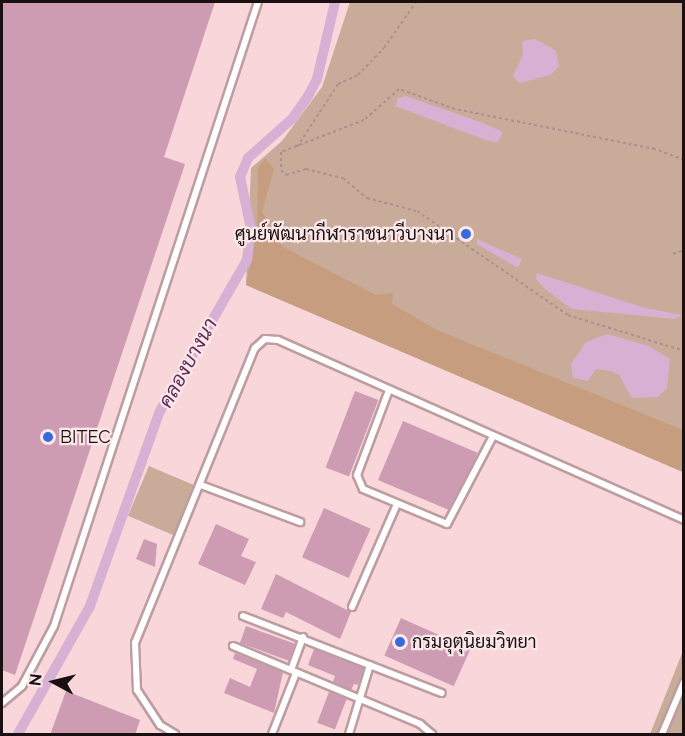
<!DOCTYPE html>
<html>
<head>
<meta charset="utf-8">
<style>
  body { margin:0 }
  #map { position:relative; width:685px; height:736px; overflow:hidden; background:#f8d6d9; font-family:Raleway,Sarabun,sans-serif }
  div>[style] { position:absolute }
  .green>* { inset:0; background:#c8ab98; transform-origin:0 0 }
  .forest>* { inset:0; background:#c79d80 }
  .water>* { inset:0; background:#d7b1d4 }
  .canal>* { height:10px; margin:-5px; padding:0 5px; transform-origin:5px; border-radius:5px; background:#d7b1d4 }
  .building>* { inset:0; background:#cd9cb2; transform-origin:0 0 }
  .path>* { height:2px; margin-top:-1px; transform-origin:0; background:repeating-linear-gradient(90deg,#aa9093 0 3px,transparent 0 6px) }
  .roads { filter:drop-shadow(2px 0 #be9da0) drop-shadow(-2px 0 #be9da0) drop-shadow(0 2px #be9da0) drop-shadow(0 -2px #be9da0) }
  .service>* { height:6px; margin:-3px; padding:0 3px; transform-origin:3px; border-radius:3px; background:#fff }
  .dots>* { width:16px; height:16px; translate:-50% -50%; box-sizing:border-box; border:3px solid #fce7e9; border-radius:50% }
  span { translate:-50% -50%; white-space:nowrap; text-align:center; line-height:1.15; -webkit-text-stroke:4.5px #fce7e9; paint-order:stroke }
  .poi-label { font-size:18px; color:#1b1011 }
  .right { translate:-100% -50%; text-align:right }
  .left { translate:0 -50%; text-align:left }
  .water-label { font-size:20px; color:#5c2d5a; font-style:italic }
  .frame { position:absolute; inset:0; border:3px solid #1b1011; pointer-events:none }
  .north { position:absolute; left:24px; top:652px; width:60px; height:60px; -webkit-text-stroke:4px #fce7e9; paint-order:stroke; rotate:277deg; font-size:16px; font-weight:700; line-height:24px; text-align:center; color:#1b1011 }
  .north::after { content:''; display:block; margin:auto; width:21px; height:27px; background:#1b1011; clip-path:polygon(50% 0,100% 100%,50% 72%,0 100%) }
</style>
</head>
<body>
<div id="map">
  <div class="green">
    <i style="clip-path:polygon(350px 2px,683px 2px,683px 472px,246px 285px,251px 168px,282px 141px,322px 87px)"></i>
    <i style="left:149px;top:466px;width:51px;height:54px;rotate:23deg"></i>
    <i style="clip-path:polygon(683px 651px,683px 734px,650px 734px)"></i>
  </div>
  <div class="forest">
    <i style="clip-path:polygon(265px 158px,274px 169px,262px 212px,283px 247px,376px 295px,393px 293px,392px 304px,437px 330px,683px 430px,683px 472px,246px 285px,257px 230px,258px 168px)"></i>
  </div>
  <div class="water">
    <i style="clip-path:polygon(535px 39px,556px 51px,559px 66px,551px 75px,519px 83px,513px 76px,523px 54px,522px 41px)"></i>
    <i style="clip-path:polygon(406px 96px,483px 123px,503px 132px,498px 142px,488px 141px,395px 106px,398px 98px)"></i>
    <i style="clip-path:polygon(477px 239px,522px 259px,518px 268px,477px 244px)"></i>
    <i style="clip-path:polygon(537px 273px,645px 308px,682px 315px,675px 319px,572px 309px,546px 290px,536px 279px)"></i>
    <i style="clip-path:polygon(607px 334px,649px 346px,670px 359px,667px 388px,658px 397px,632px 398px,619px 375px,611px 371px,596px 369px,588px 381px,573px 378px,571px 364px,586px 342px)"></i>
  </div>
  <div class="canal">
    <i style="left:18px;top:734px;width:147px;rotate:-60.6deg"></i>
    <i style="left:90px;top:606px;width:207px;rotate:-70.3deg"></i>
    <i style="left:160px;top:411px;width:174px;rotate:-60.1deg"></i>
    <i style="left:247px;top:260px;width:31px;rotate:-83deg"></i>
    <i style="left:251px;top:229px;width:53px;rotate:-101.9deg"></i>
    <i style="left:240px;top:177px;width:21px;rotate:-67deg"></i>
    <i style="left:248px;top:158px;width:59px;rotate:-41.6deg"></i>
    <i style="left:292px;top:119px;width:28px;rotate:-55deg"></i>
    <i style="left:308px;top:96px;width:19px;rotate:-62deg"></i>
    <i style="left:317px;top:79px;width:79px;rotate:-76.8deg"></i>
  </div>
  <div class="building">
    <i style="clip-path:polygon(2px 2px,215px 2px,164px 157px,185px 164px,15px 675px,2px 670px)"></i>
    <i style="left:355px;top:391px;width:25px;height:82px;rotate:21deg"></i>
    <i style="left:403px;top:421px;width:81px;height:64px;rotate:23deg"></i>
    <i style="left:324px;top:508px;width:51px;height:54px;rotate:24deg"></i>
    <i style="clip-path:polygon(216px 524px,249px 539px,241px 556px,256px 562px,245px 585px,198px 564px)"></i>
    <i style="clip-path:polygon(144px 539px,157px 544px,155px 567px,136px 559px)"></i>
    <i style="clip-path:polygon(276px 574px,351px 612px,340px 639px,286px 612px,283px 618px,261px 609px)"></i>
    <i style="left:401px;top:618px;width:76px;height:41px;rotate:24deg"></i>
    <i style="left:246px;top:626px;width:52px;height:18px;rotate:20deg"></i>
    <i style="clip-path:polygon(314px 649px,364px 668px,358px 685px,354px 684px,351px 690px,333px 682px,335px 676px,308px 665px)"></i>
    <i style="clip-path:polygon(235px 653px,283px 672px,274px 713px,224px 693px,230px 678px,250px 687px,257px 669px,233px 659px)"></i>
    <i style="clip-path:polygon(66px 691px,140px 720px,135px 735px,50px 735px)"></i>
    <i style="left:329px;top:692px;width:19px;height:33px;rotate:21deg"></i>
  </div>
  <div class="path">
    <i style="left:297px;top:147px;width:75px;rotate:-56.9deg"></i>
    <i style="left:338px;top:84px;width:22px;rotate:-24deg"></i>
    <i style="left:358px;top:75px;width:37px;rotate:-46deg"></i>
    <i style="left:384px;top:48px;width:56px;rotate:-55.2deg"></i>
    <i style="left:684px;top:160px;width:31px;rotate:-159deg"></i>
    <i style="left:655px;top:149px;width:204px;rotate:-168.7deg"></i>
    <i style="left:455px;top:109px;width:59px;rotate:-160.3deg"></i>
    <i style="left:399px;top:89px;width:47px;rotate:138.5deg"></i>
    <i style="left:364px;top:120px;width:89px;rotate:158.9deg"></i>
    <i style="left:281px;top:152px;width:18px;rotate:90deg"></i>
    <i style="left:281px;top:170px;width:7px;rotate:45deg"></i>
    <i style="left:286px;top:175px;width:21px;rotate:-17deg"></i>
    <i style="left:306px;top:169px;width:38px;rotate:14deg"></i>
    <i style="left:343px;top:178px;width:31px;rotate:40deg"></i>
    <i style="left:367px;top:198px;width:52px;rotate:14.6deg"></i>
    <i style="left:417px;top:211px;width:183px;rotate:34.6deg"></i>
    <i style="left:568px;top:315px;width:121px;rotate:17.2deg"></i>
    <i style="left:673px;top:254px;width:12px;rotate:-20deg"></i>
  </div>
  <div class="roads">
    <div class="service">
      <i style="left:389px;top:390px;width:91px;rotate:110.6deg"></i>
      <i style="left:357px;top:475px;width:15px;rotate:67deg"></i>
      <i style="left:363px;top:489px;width:91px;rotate:22.6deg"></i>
      <i style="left:447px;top:524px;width:99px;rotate:-62.4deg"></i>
      <i style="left:201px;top:485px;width:106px;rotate:20.5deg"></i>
      <i style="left:352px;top:607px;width:112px;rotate:-66.4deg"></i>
      <i style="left:243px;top:616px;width:213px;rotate:21.2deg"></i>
      <i style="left:233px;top:646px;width:203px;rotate:22.6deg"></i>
      <i style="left:420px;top:724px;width:16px;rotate:40deg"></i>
      <i style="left:291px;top:670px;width:35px;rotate:-70deg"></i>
      <i style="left:2px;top:703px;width:26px;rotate:-40deg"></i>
      <i style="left:22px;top:686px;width:68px;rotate:-61.9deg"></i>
      <i style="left:54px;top:626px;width:656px;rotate:-71.9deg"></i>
      <i style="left:175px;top:734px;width:17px;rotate:-149deg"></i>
      <i style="left:160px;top:725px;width:42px;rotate:-123.3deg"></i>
      <i style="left:137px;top:690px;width:47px;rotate:-92.4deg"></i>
      <i style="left:135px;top:643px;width:318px;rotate:-67.9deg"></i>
      <i style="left:255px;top:348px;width:13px;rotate:-42deg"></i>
      <i style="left:265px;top:339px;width:13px;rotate:4deg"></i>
      <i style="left:278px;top:340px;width:444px;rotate:23.9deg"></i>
      <i style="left:272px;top:734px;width:66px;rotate:-68.5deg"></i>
      <i style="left:349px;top:734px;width:72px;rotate:-73.1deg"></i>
      <i style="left:662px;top:734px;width:56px;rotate:-67.1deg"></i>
    </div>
  </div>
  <div class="dots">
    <i style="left:466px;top:234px;background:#376ada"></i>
    <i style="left:48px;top:437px;background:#376ada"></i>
    <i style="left:400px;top:642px;background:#376ada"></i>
  </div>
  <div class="poi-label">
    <span class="right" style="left:454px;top:234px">ศูนย์พัฒนากีฬาราชนาวีบางนา</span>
    <span class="left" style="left:60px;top:437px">BITEC</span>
    <span class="left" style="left:412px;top:642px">กรมอุตุนิยมวิทยา</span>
  </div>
  <div class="water-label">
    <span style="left:188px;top:363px;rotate:-61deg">คลองบางนา</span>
  </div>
  <div class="frame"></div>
  <div class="north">N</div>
</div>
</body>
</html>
